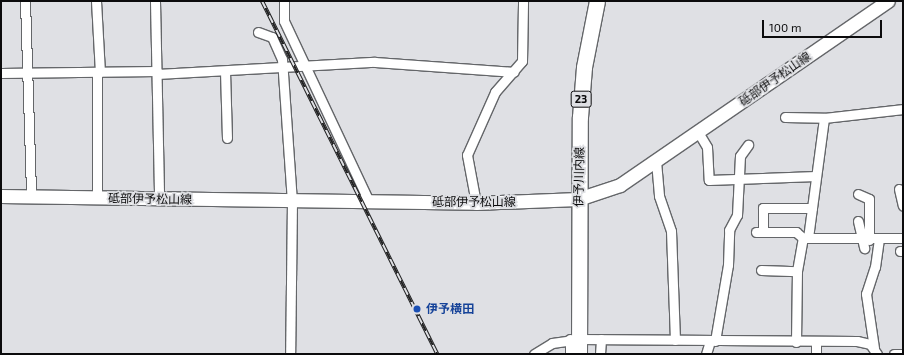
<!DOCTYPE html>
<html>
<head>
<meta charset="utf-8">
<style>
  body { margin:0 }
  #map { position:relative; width:904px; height:355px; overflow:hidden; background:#dfe0e4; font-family:"Exo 2","Noto Sans JP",sans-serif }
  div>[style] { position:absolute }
  .roads { filter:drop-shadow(1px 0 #646669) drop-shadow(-1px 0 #646669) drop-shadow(0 1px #646669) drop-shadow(0 -1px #646669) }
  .minor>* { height:9px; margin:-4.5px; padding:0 4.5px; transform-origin:4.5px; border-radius:4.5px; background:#fff }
  .secondary>* { height:13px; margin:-6.5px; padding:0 6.5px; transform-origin:6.5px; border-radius:6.5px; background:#fff }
  .primary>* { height:15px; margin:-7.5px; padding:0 7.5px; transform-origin:7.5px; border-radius:7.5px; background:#fff }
  .rail>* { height:4px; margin-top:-2px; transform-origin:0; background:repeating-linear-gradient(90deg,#dfe0e4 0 8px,#212122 0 16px); box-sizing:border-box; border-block:1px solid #212122 }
  .dots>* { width:11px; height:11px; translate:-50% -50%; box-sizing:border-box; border:2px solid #dfe0e4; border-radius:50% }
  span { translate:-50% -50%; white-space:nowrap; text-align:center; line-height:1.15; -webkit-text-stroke:3.5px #dfe0e4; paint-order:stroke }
  .shield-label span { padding:1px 3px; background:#dfe0e4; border:1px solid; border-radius:3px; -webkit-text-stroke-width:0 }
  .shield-label { font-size:11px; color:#0b0b0c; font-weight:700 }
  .street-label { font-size:12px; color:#0b0b0c }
  .transit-label { font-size:12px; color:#164399; font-weight:700 }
  .left { translate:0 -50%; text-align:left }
  .frame { position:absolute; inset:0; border:2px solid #0b0b0c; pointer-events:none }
  .scale { position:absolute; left:762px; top:20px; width:120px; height:18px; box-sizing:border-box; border:2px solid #0b0b0c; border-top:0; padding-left:5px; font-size:12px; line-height:14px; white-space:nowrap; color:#0b0b0c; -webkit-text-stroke:3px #dfe0e4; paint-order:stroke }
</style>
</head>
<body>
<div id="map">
  <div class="roads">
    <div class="minor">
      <i style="left:25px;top:1px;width:196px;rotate:88.2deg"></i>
      <i style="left:96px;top:1px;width:71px;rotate:86.8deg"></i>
      <i style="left:155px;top:1px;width:199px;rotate:88.8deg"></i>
      <i style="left:284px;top:1px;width:20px;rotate:90deg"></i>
      <i style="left:284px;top:21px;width:200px;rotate:64.8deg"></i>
      <i style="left:258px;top:32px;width:15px;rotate:20deg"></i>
      <i style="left:272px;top:37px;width:24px;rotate:66deg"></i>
      <i style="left:282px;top:59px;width:142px;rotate:86deg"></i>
      <i style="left:292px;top:201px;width:153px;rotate:90.7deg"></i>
      <i style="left:225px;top:71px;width:67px;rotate:88.3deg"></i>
      <i style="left:97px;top:72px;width:126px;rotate:90deg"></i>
      <i style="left:1px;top:73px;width:156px;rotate:-0.7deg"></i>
      <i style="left:157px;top:74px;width:218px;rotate:-3.2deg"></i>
      <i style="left:375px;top:62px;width:139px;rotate:4.1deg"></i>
      <i style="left:785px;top:117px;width:39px;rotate:1deg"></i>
      <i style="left:698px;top:132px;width:17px;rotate:59deg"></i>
      <i style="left:707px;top:147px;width:33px;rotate:87deg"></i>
      <i style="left:709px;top:180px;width:107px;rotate:-2.1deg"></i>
      <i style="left:656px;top:161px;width:35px;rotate:85deg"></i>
      <i style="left:659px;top:196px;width:37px;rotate:71deg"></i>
      <i style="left:671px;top:231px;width:109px;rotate:87.9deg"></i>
      <i style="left:899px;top:189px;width:17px;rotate:77deg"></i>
      <i style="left:858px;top:194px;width:12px;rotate:24deg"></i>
      <i style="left:869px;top:199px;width:41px;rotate:90deg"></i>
      <i style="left:476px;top:203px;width:49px;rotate:-100.6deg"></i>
      <i style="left:467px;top:155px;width:69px;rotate:-66deg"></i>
      <i style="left:495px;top:92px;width:41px;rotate:-48.9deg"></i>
      <i style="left:522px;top:61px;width:60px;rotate:-89deg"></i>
      <i style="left:858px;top:221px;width:28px;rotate:77deg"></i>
      <i style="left:756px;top:232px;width:40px"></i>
      <i style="left:796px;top:232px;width:9px;rotate:41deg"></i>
      <i style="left:763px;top:232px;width:24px;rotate:-90deg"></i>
      <i style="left:763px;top:208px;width:49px"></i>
      <i style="left:808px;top:238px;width:121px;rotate:-82.4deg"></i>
      <i style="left:824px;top:118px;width:80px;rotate:-6.5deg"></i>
      <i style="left:900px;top:251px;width:3px"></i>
      <i style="left:761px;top:270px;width:36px;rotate:2deg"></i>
      <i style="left:715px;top:341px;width:77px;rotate:-80.3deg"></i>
      <i style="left:728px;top:265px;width:35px;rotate:-88deg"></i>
      <i style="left:729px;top:230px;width:17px;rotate:-62deg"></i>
      <i style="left:737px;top:215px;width:59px;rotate:-87.1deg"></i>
      <i style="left:740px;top:156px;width:14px;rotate:-54deg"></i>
      <i style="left:796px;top:342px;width:71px;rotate:-89.2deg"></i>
      <i style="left:797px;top:271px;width:34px;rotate:-80deg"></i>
      <i style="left:803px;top:238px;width:100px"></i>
      <i style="left:874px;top:348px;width:55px;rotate:-98.4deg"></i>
      <i style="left:866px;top:294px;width:28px;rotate:-72deg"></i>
      <i style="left:875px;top:267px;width:27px;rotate:-82deg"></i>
      <i style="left:534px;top:354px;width:21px;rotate:-31deg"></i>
      <i style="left:552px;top:343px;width:27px;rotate:-8deg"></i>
      <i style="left:579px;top:339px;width:278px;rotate:0.4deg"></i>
      <i style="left:857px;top:341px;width:13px;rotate:13deg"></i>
      <i style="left:870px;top:344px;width:12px;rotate:55deg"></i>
      <i style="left:570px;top:354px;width:15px;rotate:-90deg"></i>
      <i style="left:600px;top:354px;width:15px;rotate:-86deg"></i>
      <i style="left:706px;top:354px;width:14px;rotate:-73deg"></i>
      <i style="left:816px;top:354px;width:12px;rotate:-90deg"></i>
      <i style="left:894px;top:354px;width:9px"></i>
    </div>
    <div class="secondary">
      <i style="left:1px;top:196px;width:475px;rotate:0.8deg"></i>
      <i style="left:476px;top:203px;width:102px;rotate:-2.2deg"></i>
      <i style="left:578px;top:199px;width:44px;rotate:-18.4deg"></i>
      <i style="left:620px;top:185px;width:325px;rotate:-34.5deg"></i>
    </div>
    <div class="primary">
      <i style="left:579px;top:354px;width:237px;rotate:-89.8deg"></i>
      <i style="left:580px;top:117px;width:50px;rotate:-85.4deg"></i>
      <i style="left:584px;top:67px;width:67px;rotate:-78.9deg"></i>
    </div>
  </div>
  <div class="rail">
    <i style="left:262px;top:1px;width:394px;rotate:63.6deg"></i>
  </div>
  <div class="dots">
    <i style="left:417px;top:309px;background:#1a4fb4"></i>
  </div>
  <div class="shield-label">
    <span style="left:581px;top:99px">23</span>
  </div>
  <div class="street-label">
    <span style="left:775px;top:79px;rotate:-35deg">砥部伊予松山線</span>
    <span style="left:579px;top:177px;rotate:-89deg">伊予川内線</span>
    <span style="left:150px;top:199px;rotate:1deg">砥部伊予松山線</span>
    <span style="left:474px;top:202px">砥部伊予松山線</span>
  </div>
  <div class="transit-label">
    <span class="left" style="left:426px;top:309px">伊予横田</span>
  </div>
  <div class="frame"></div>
  <div class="scale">100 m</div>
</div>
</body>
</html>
